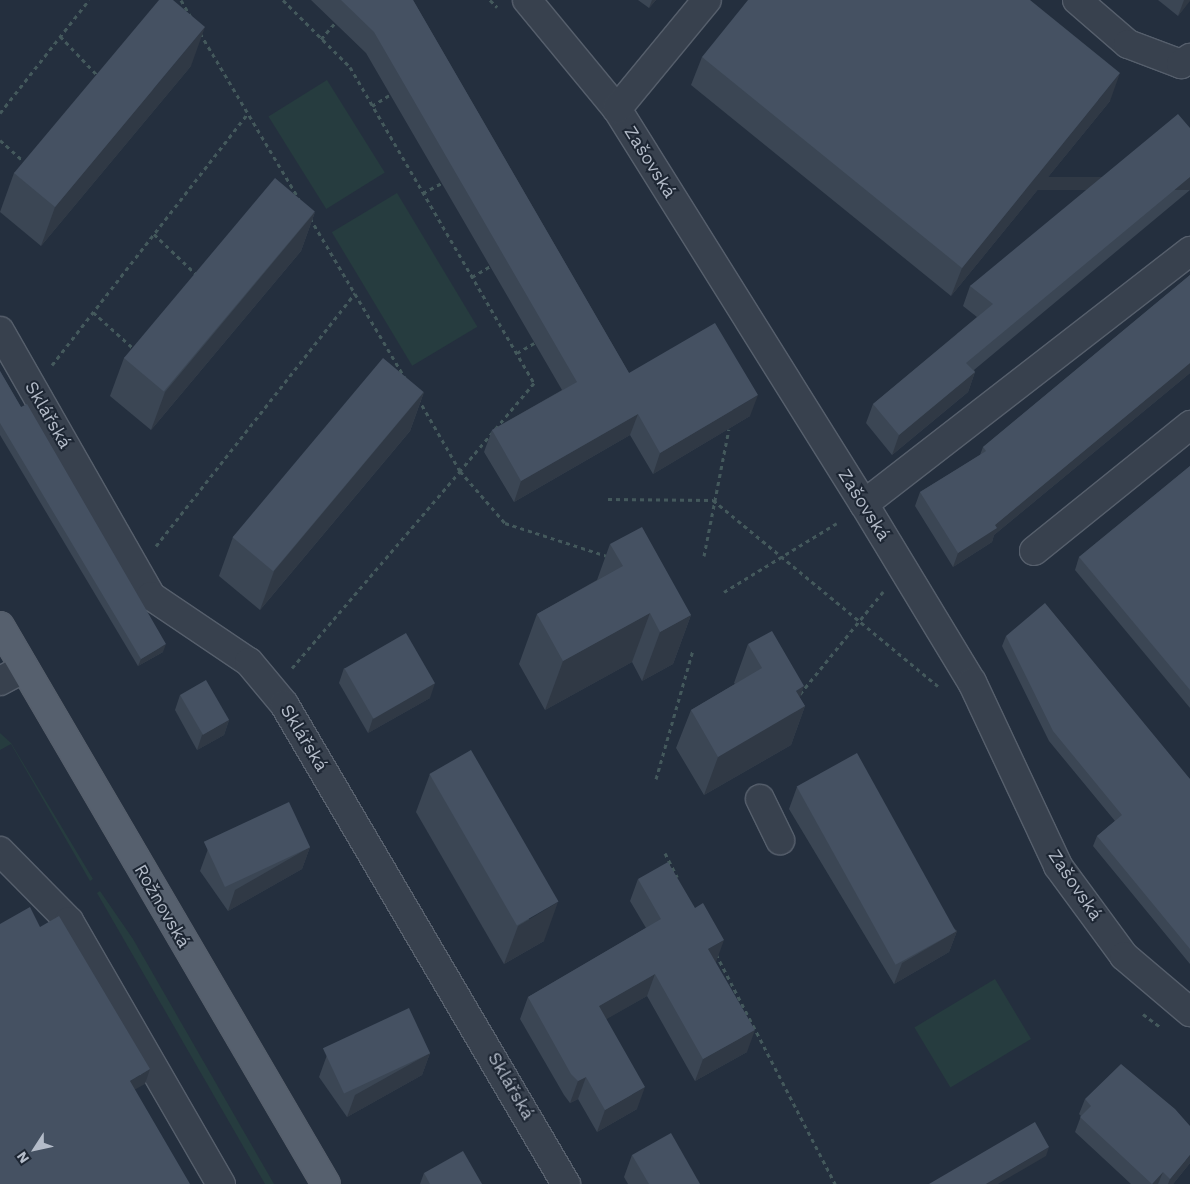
<!DOCTYPE html>
<html>
<head>
<meta charset="utf-8">
<style>
  body { margin:0 }
  #map { position:relative; width:1190px; height:1184px; overflow:hidden; background:#242f3e; font-family:"Work Sans",sans-serif }
  div>[style] { position:absolute }
  .green>* { inset:0; background:#263c3f; transform-origin:0 0 }
  .path>* { height:3px; margin-top:-1.5px; transform-origin:0; background:repeating-linear-gradient(90deg,#44595c 0 4px,transparent 0 8px) }
  .roads { filter:drop-shadow(1px 0 #565f6c) drop-shadow(-1px 0 #565f6c) drop-shadow(0 1px #565f6c) drop-shadow(0 -1px #565f6c) }
  .minor>* { height:28px; margin:-14px; padding:0 14px; transform-origin:14px; border-radius:14px; background:#38414e }
  .major>* { height:28px; margin:-14px; padding:0 14px; transform-origin:14px; border-radius:14px; background:#56606e }
  .wall>* { inset:0; background:#3b4654 }
  .shaded-wall>* { inset:0; background:#303945; transform-origin:0 0 }
  .building>* { inset:0; background:#455162; transform-origin:0 0 }
  span { translate:-50% -50%; white-space:nowrap; text-align:center; line-height:1.15; -webkit-text-stroke:4px #1d2633; paint-order:stroke }
  .street-label { font-size:18px; color:#b4bcc9 }
  .north { position:absolute; left:10px; top:1124px; width:50px; height:50px; -webkit-text-stroke:4px #1d2633; paint-order:stroke; rotate:235deg; font-size:14px; font-weight:700; line-height:20px; text-align:center; color:#b4bcc9 }
  .north::after { content:''; display:block; margin:auto; width:18px; height:22px; background:#b4bcc9; clip-path:polygon(50% 0,100% 100%,50% 72%,0 100%) }
</style>
</head>
<body>
<div id="map">
  <div class="green">
    <i style="left:327px;top:80px;width:109px;height:69px;rotate:58deg"></i>
    <i style="left:397px;top:193px;width:156px;height:76px;rotate:59deg"></i>
    <i style="clip-path:polygon(0 733px,11px 743px,93px 879px,90px 881px,11px 744px,0 750px)"></i>
    <i style="clip-path:polygon(100px 891px,133px 939px,274px 1184px,265px 1184px,97px 893px)"></i>
    <i style="left:995px;top:979px;width:70px;height:94px;rotate:59deg"></i>
  </div>
  <div class="path">
    <i style="left:181px;top:0;width:20px;rotate:60deg"></i>
    <i style="left:283px;top:0;width:95px;rotate:45deg"></i>
    <i style="left:350px;top:67px;width:366px;rotate:59.8deg"></i>
    <i style="left:534px;top:383px;width:115px;rotate:130.1deg"></i>
    <i style="left:460px;top:471px;width:69px;rotate:49.1deg"></i>
    <i style="left:505px;top:523px;width:110px;rotate:17.9deg"></i>
    <i style="left:490px;top:0;width:10px;rotate:45deg"></i>
    <i style="left:200px;top:33px;width:193px;rotate:59.2deg"></i>
    <i style="left:60px;top:36px;width:57px;rotate:46.4deg"></i>
    <i style="left:321px;top:39px;width:21px;rotate:-49deg"></i>
    <i style="left:372px;top:106px;width:22px;rotate:-32deg"></i>
    <i style="left:0;top:113px;width:144px;rotate:-51.8deg"></i>
    <i style="left:0;top:140px;width:36px;rotate:42deg"></i>
    <i style="left:423px;top:193px;width:21px;rotate:-28deg"></i>
    <i style="left:310px;top:218px;width:186px;rotate:59.3deg"></i>
    <i style="left:154px;top:234px;width:61px;rotate:43.7deg"></i>
    <i style="left:472px;top:277px;width:21px;rotate:-31deg"></i>
    <i style="left:93px;top:312px;width:57px;rotate:42.1deg"></i>
    <i style="left:517px;top:353px;width:20px;rotate:-30deg"></i>
    <i style="left:52px;top:365px;width:319px;rotate:-52.1deg"></i>
    <i style="left:608px;top:499px;width:105px;rotate:0.5deg"></i>
    <i style="left:713px;top:500px;width:292px;rotate:39.6deg"></i>
    <i style="left:156px;top:546px;width:322px;rotate:-51.8deg"></i>
    <i style="left:704px;top:556px;width:129px;rotate:-78.9deg"></i>
    <i style="left:724px;top:592px;width:132px;rotate:-31.4deg"></i>
    <i style="left:292px;top:668px;width:259px;rotate:-49.5deg"></i>
    <i style="left:460px;top:471px;width:82px;rotate:-120deg"></i>
    <i style="left:800px;top:694px;width:132px;rotate:-50.9deg"></i>
    <i style="left:656px;top:779px;width:134px;rotate:-74deg"></i>
    <i style="left:665px;top:853px;width:27px;rotate:63deg"></i>
    <i style="left:716px;top:954px;width:259px;rotate:62.6deg"></i>
    <i style="left:1143px;top:1014px;width:21px;rotate:37deg"></i>
  </div>
  <div class="roads">
    <div class="minor">
      <i style="left:527px;top:0;width:141px;rotate:50.5deg"></i>
      <i style="left:617px;top:109px;width:466px;rotate:58deg"></i>
      <i style="left:864px;top:504px;width:208px;rotate:58.8deg"></i>
      <i style="left:972px;top:682px;width:203px;rotate:64.9deg"></i>
      <i style="left:1058px;top:866px;width:112px;rotate:53.7deg"></i>
      <i style="left:1124px;top:956px;width:87px;rotate:40.3deg"></i>
      <i style="left:1077px;top:0;width:67px;rotate:40.8deg"></i>
      <i style="left:1128px;top:44px;width:57px;rotate:20.7deg"></i>
      <i style="left:1181px;top:64px;width:11px;rotate:-34deg"></i>
      <i style="left:617px;top:109px;width:141px;rotate:-50.5deg"></i>
      <i style="left:0;top:331px;width:305px;rotate:60.3deg"></i>
      <i style="left:151px;top:596px;width:118px;rotate:34deg"></i>
      <i style="left:249px;top:662px;width:55px;rotate:50.2deg"></i>
      <i style="left:284px;top:704px;width:557px;rotate:59.57deg"></i>
      <i style="left:864px;top:504px;width:413px;rotate:-37.8deg"></i>
      <i style="left:1034px;top:551px;width:201px;rotate:-38.9deg"></i>
      <i style="left:0;top:681px;width:27px;rotate:-28deg"></i>
      <i style="left:760px;top:799px;width:46px;rotate:64deg"></i>
      <i style="left:0;top:851px;width:98px;rotate:45.4deg"></i>
      <i style="left:69px;top:921px;width:304px;rotate:60deg"></i>
    </div>
    <div class="major">
      <i style="left:0;top:626px;width:646px;rotate:59.71deg"></i>
    </div>
  </div>
  <div class="wall">
    <i style="clip-path:polygon(311px 0,413px 0,629px 373px,750px 416px,653px 474px,630px 435px,514px 502px,484px 452px,492px 430px,562px 390px,366px 53px)"></i>
    <i style="clip-path:polygon(638px 0,656px 0,649px 8px)"></i>
    <i style="clip-path:polygon(1158px 0,1190px 0,1178px 16px)"></i>
    <i style="clip-path:polygon(702px 57px,1110px 101px,951px 296px,691px 85px)"></i>
    <i style="clip-path:polygon(191px 66px,41px 246px,0 212px,14px 173px)"></i>
    <i style="clip-path:polygon(1190px 128px,1190px 190px,974px 370px,975px 372px,968px 392px,892px 455px,866px 423px,873px 404px,977px 317px,963px 306px,970px 286px)"></i>
    <i style="clip-path:polygon(315px 212px,301px 251px,151px 430px,110px 396px,124px 358px)"></i>
    <i style="clip-path:polygon(1190px 275px,1190px 373px,994px 535px,992px 542px,953px 567px,915px 506px,920px 492px,980px 455px,983px 447px)"></i>
    <i style="clip-path:polygon(0 371px,163px 652px,138px 666px,0 435px)"></i>
    <i style="clip-path:polygon(424px 392px,410px 431px,260px 610px,219px 576px,233px 537px)"></i>
    <i style="clip-path:polygon(1190px 466px,1190px 708px,1075px 570px,1079px 557px)"></i>
    <i style="clip-path:polygon(610px 544px,691px 615px,673px 664px,642px 681px,632px 662px,545px 710px,519px 664px,537px 614px,597px 580px)"></i>
    <i style="clip-path:polygon(1006px 636px,1190px 779px,1190px 964px,1093px 846px,1097px 836px,1115px 821px,1049px 741px,1002px 646px)"></i>
    <i style="clip-path:polygon(748px 644px,800px 698px,805px 706px,791px 745px,704px 795px,676px 748px,691px 710px,735px 684px,734px 683px)"></i>
    <i style="clip-path:polygon(344px 668px,430px 698px,368px 733px,339px 683px)"></i>
    <i style="clip-path:polygon(180px 695px,229px 720px,224px 735px,197px 750px,175px 710px)"></i>
    <i style="clip-path:polygon(430px 774px,544px 941px,504px 964px,416px 812px)"></i>
    <i style="clip-path:polygon(797px 787px,957px 931px,949px 952px,894px 984px,789px 809px)"></i>
    <i style="clip-path:polygon(310px 847px,302px 869px,228px 911px,200px 871px,208px 849px)"></i>
    <i style="clip-path:polygon(638px 879px,716px 962px,715px 962px,747px 1052px,695px 1081px,647px 996px,606px 1019px,637px 1109px,597px 1132px,578px 1099px,570px 1103px,564px 1095px,520px 1019px,528px 997px,646px 928px,630px 901px)"></i>
    <i style="clip-path:polygon(430px 1053px,422px 1075px,347px 1117px,319px 1077px,327px 1055px)"></i>
    <i style="clip-path:polygon(1085px 1099px,1190px 1163px,1173px 1184px,1131px 1184px,1075px 1132px,1081px 1116px,1079px 1114px)"></i>
    <i style="clip-path:polygon(632px 1155px,700px 1184px,628px 1184px,624px 1177px)"></i>
    <i style="clip-path:polygon(424px 1173px,482px 1184px,420px 1184px)"></i>
  </div>
  <div class="shaded-wall">
    <i style="clip-path:polygon(652px 0,656px 0,649px 8px)"></i>
    <i style="clip-path:polygon(1184px 0,1190px 0,1190px 1px,1178px 16px)"></i>
    <i style="clip-path:polygon(205px 27px,191px 66px,41px 246px,55px 207px)"></i>
    <i style="clip-path:polygon(1120px 73px,1110px 101px,951px 296px,962px 268px)"></i>
    <i style="left:1190px;top:177px;width:13px;height:291px;rotate:90deg"></i>
    <i style="clip-path:polygon(315px 212px,301px 251px,151px 430px,165px 392px)"></i>
    <i style="clip-path:polygon(1190px 363px,1190px 373px,994px 535px,992px 542px,953px 567px,958px 553px,995px 525px)"></i>
    <i style="clip-path:polygon(975px 372px,968px 392px,892px 455px,899px 435px)"></i>
    <i style="clip-path:polygon(424px 392px,410px 431px,260px 610px,274px 571px)"></i>
    <i style="clip-path:polygon(758px 395px,750px 416px,653px 474px,660px 453px)"></i>
    <i style="clip-path:polygon(638px 414px,630px 435px,514px 502px,521px 481px)"></i>
    <i style="clip-path:polygon(650px 613px,632px 662px,545px 710px,563px 661px)"></i>
    <i style="clip-path:polygon(691px 615px,673px 664px,642px 681px,660px 632px)"></i>
    <i style="clip-path:polygon(166px 644px,163px 652px,138px 666px,141px 659px)"></i>
    <i style="clip-path:polygon(435px 683px,430px 698px,368px 733px,373px 718px)"></i>
    <i style="clip-path:polygon(804px 686px,795px 712px,805px 706px,791px 745px,704px 795px,718px 757px,796px 691px)"></i>
    <i style="clip-path:polygon(229px 720px,224px 735px,197px 750px,202px 735px)"></i>
    <i style="clip-path:polygon(310px 847px,302px 869px,228px 911px,235px 890px)"></i>
    <i style="clip-path:polygon(558px 902px,544px 941px,504px 964px,518px 926px)"></i>
    <i style="clip-path:polygon(957px 931px,949px 952px,894px 984px,902px 963px)"></i>
    <i style="clip-path:polygon(724px 940px,716px 962px,700px 971px,708px 949px)"></i>
    <i style="clip-path:polygon(655px 974px,647px 996px,591px 1028px,599px 1006px)"></i>
    <i style="clip-path:polygon(755px 1030px,747px 1052px,695px 1081px,703px 1059px)"></i>
    <i style="clip-path:polygon(430px 1053px,422px 1075px,347px 1117px,355px 1095px)"></i>
    <i style="clip-path:polygon(150px 1069px,145px 1084px,125px 1095px,130px 1081px)"></i>
    <i style="clip-path:polygon(586px 1077px,578px 1099px,570px 1103px,578px 1081px)"></i>
    <i style="clip-path:polygon(645px 1087px,637px 1109px,597px 1132px,605px 1110px)"></i>
    <i style="clip-path:polygon(1049px 1147px,1046px 1156px,998px 1184px,986px 1184px)"></i>
    <i style="clip-path:polygon(1190px 1155px,1190px 1163px,1173px 1184px,1168px 1184px,1170px 1179px)"></i>
    <i style="clip-path:polygon(1163px 1172px,1158px 1184px,1152px 1184px)"></i>
  </div>
  <div class="building">
    <i style="clip-path:polygon(159px 0,173px 0,205px 27px,55px 207px,14px 173px)"></i>
    <i style="clip-path:polygon(341px 0,413px 0,629px 373px,715px 323px,758px 395px,660px 453px,638px 414px,521px 481px,492px 430px,577px 382px,374px 32px)"></i>
    <i style="clip-path:polygon(748px 0,1030px 0,1120px 73px,962px 268px,702px 57px)"></i>
    <i style="clip-path:polygon(1178px 114px,1190px 128px,1190px 177px,966px 363px,975px 372px,899px 435px,873px 404px,993px 304px,970px 286px)"></i>
    <i style="left:275px;top:178px;width:52px;height:235px;rotate:40deg"></i>
    <i style="clip-path:polygon(1190px 275px,1190px 363px,995px 525px,997px 528px,958px 553px,920px 492px,986px 451px,983px 447px)"></i>
    <i style="left:383px;top:358px;width:53px;height:234px;rotate:40deg"></i>
    <i style="clip-path:polygon(0 371px,21px 407px,27px 404px,166px 644px,141px 659px,0 423px)"></i>
    <i style="clip-path:polygon(1190px 466px,1190px 690px,1079px 557px)"></i>
    <i style="clip-path:polygon(642px 527px,691px 615px,660px 632px,650px 613px,563px 661px,537px 614px,623px 566px,610px 544px)"></i>
    <i style="clip-path:polygon(1045px 603px,1190px 779px,1190px 949px,1097px 836px,1122px 815px,1053px 731px,1006px 636px)"></i>
    <i style="clip-path:polygon(772px 631px,804px 686px,796px 691px,805px 706px,718px 757px,691px 710px,762px 668px,748px 644px)"></i>
    <i style="left:406px;top:633px;width:58px;height:71px;rotate:60deg"></i>
    <i style="left:206px;top:680px;width:46px;height:30px;rotate:60deg"></i>
    <i style="left:471px;top:750px;width:175px;height:48px;rotate:60deg"></i>
    <i style="left:857px;top:753px;width:204px;height:69px;rotate:61deg"></i>
    <i style="left:289px;top:802px;width:50px;height:94px;rotate:65deg"></i>
    <i style="clip-path:polygon(668px 862px,695px 908px,703px 903px,724px 940px,708px 949px,755px 1030px,703px 1059px,655px 974px,599px 1006px,645px 1087px,605px 1110px,586px 1077px,578px 1081px,571px 1074px,528px 997px,661px 919px,638px 879px)"></i>
    <i style="clip-path:polygon(30px 907px,40px 927px,59px 916px,150px 1069px,130px 1081px,190px 1184px,0 1184px,0 924px)"></i>
    <i style="left:409px;top:1008px;width:50px;height:95px;rotate:65deg"></i>
    <i style="clip-path:polygon(1121px 1064px,1175px 1109px,1190px 1126px,1190px 1155px,1170px 1179px,1163px 1172px,1152px 1184px,1080px 1117px,1091px 1106px,1085px 1099px)"></i>
    <i style="clip-path:polygon(1035px 1122px,1049px 1147px,986px 1184px,929px 1184px)"></i>
    <i style="clip-path:polygon(671px 1133px,700px 1184px,649px 1184px,632px 1155px)"></i>
    <i style="clip-path:polygon(463px 1151px,482px 1184px,430px 1184px,424px 1173px)"></i>
  </div>
  <div class="street-label">
    <span style="left:650px;top:162px;rotate:58deg">Zašovská</span>
    <span style="left:48px;top:415px;rotate:60deg">Sklářská</span>
    <span style="left:864px;top:505px;rotate:58deg">Zašovská</span>
    <span style="left:304px;top:738px;rotate:59deg">Sklářská</span>
    <span style="left:1075px;top:885px;rotate:56deg">Zašovská</span>
    <span style="left:162px;top:906px;rotate:60deg">Rožnovská</span>
    <span style="left:511px;top:1086px;rotate:60deg">Sklářská</span>
  </div>
  <div class="north">N</div>
</div>
</body>
</html>
